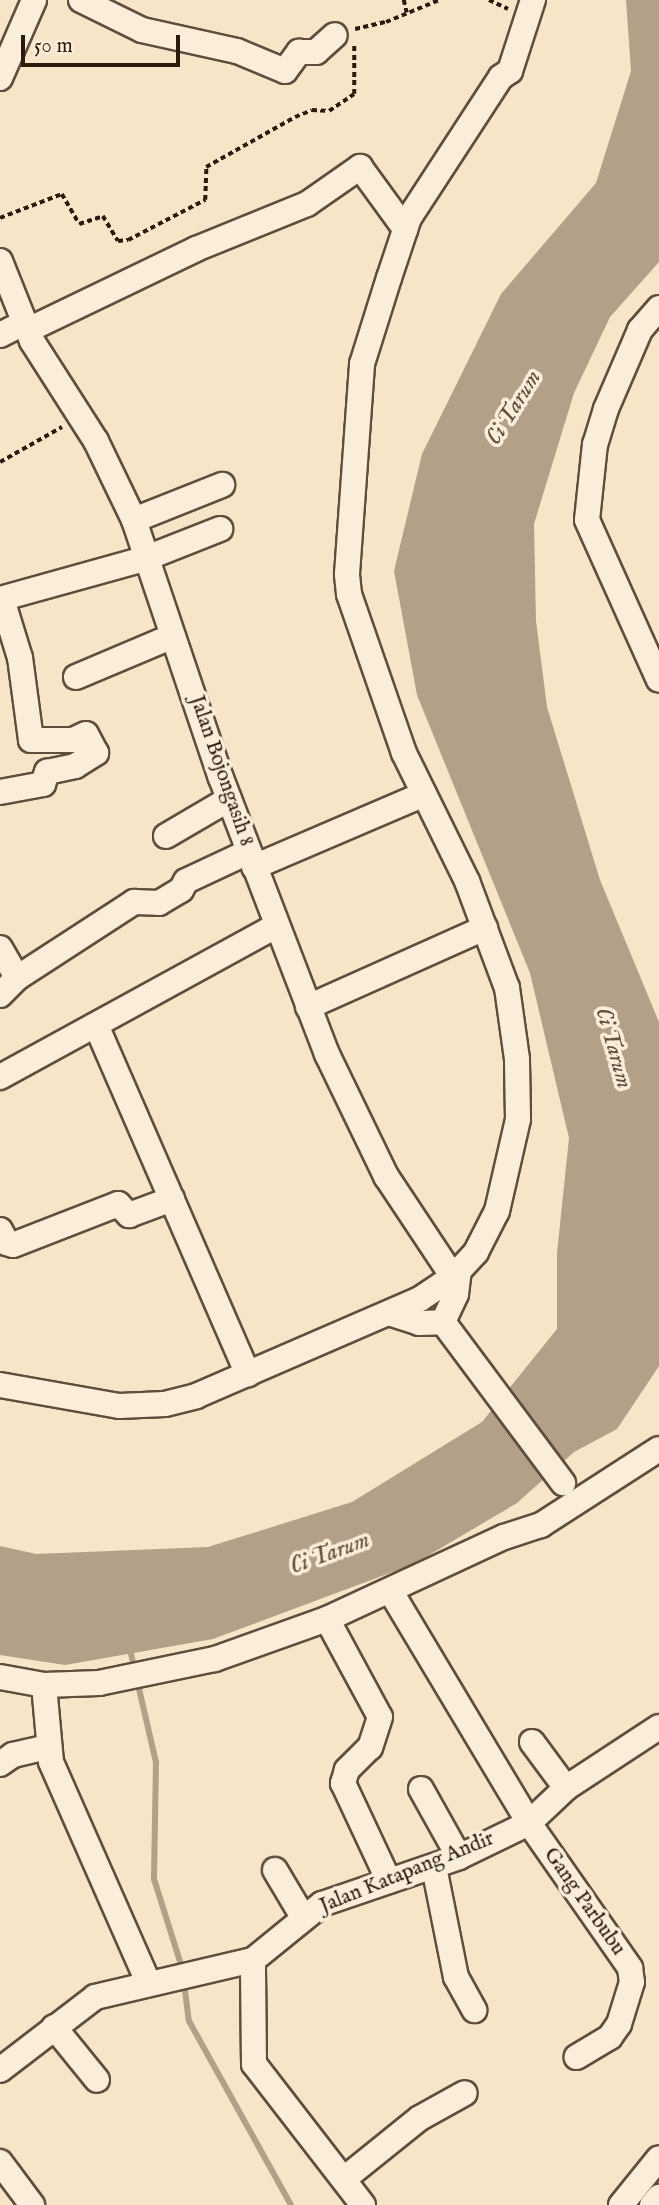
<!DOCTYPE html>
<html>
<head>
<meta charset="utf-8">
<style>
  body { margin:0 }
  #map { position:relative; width:659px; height:2205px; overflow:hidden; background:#f7e5c7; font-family:"IM FELL English",serif }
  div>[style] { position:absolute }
  .water>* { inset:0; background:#b2a088 }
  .stream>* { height:6px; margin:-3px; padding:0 3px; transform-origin:3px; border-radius:3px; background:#b2a088 }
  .path>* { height:3.5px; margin-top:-1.75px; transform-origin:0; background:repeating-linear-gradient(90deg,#2c1a0f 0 5px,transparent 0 8.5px) }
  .roads { filter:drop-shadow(2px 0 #5f4d3d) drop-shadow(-2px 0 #5f4d3d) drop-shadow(0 2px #5f4d3d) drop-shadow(0 -2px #5f4d3d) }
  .minor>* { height:24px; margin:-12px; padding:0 12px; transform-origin:12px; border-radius:12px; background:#faeedb }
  span { translate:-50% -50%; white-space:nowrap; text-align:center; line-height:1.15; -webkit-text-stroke:7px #faeedb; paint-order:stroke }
  .street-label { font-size:21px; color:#2c1a0f }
  .water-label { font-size:23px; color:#62503f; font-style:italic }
  .scale { position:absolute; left:21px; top:35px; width:159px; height:32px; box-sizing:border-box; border:4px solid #2c1a0f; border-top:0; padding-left:9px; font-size:21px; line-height:24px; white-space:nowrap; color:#2c1a0f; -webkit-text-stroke:5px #faeedb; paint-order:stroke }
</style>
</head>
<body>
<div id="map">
  <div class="water">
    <i style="clip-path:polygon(626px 0,659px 0,659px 262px,610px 317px,574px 393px,534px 524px,536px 621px,547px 707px,600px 880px,659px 1022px,659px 1366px,617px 1429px,574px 1452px,517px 1503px,414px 1564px,213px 1639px,65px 1665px,0 1655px,0 1546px,36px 1554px,208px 1547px,352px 1502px,482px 1422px,557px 1329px,557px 1253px,569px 1138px,530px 973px,417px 695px,394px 571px,422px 454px,501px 294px,596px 183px,631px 71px)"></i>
  </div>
  <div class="stream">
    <i style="left:129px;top:1646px;width:25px;rotate:76deg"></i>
    <i style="left:137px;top:1680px;width:84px;rotate:77deg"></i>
    <i style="left:156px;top:1762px;width:117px;rotate:91deg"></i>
    <i style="left:154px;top:1879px;width:96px;rotate:72.5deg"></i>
    <i style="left:184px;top:1982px;width:39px;rotate:83deg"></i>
    <i style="left:189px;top:2021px;width:210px;rotate:61deg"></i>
  </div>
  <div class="path">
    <i style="left:404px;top:0;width:13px;rotate:77deg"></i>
    <i style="left:489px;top:0;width:21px;rotate:25deg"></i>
    <i style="left:355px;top:29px;width:32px;rotate:-13deg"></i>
    <i style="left:386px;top:22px;width:57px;rotate:-22.5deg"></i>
    <i style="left:0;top:218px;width:66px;rotate:-21.2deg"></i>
    <i style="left:62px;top:194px;width:34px;rotate:60deg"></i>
    <i style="left:79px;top:224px;width:25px;rotate:-18deg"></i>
    <i style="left:103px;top:216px;width:29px;rotate:59deg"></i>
    <i style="left:118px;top:241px;width:10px;rotate:-6deg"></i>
    <i style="left:128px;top:240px;width:87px;rotate:-27.5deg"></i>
    <i style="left:205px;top:200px;width:33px;rotate:-88deg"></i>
    <i style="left:206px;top:167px;width:102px;rotate:-29.3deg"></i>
    <i style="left:295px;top:117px;width:18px;rotate:-22deg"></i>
    <i style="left:312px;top:110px;width:17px;rotate:3deg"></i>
    <i style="left:329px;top:111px;width:30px;rotate:-34deg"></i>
    <i style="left:354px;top:94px;width:48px;rotate:-90deg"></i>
    <i style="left:0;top:462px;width:71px;rotate:-29.4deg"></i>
  </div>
  <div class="roads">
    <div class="minor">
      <i style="left:81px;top:0;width:68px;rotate:26.2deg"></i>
      <i style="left:142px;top:30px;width:97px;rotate:12.5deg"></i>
      <i style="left:237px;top:51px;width:52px;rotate:22.6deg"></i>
      <i style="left:285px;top:71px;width:24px;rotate:-54deg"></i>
      <i style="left:299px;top:52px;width:17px"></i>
      <i style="left:316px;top:52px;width:25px;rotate:-42deg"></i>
      <i style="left:0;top:78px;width:85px;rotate:-66.4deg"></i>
      <i style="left:0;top:261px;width:86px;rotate:68.2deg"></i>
      <i style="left:32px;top:341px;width:119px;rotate:57.4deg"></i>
      <i style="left:96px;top:441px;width:88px;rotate:64.3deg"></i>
      <i style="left:134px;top:520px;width:272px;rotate:71.4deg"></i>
      <i style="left:221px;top:778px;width:296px;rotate:69deg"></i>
      <i style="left:327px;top:1054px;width:136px;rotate:64.2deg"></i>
      <i style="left:386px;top:1176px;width:121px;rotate:56.4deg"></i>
      <i style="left:659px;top:308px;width:29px;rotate:131deg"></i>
      <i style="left:640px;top:330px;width:86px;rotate:113.3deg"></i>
      <i style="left:606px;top:409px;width:37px;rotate:107deg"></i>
      <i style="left:595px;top:444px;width:76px;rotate:96deg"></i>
      <i style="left:587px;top:520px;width:175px;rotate:65.8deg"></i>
      <i style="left:28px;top:330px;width:187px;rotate:-25.7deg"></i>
      <i style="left:196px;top:249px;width:120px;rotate:-22.1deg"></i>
      <i style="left:307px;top:204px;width:65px;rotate:-34.9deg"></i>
      <i style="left:360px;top:167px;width:77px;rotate:54deg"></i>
      <i style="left:0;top:335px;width:28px;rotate:-27deg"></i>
      <i style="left:134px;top:520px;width:95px;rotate:-21.7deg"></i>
      <i style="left:0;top:599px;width:149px;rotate:-15.5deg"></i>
      <i style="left:144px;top:559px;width:82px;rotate:-21.5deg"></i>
      <i style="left:76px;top:677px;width:105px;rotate:-22.9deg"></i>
      <i style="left:0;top:792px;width:44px;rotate:-10.5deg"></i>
      <i style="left:43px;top:784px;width:13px;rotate:-72deg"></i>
      <i style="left:47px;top:772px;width:29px;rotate:-12deg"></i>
      <i style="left:75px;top:766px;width:25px;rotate:-32deg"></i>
      <i style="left:96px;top:753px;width:21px;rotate:-118deg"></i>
      <i style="left:86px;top:734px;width:14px;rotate:155deg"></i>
      <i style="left:73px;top:740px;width:42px;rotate:180deg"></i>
      <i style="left:31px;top:740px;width:83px;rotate:-97.6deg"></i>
      <i style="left:20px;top:658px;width:62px;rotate:-107deg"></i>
      <i style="left:166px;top:836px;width:73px;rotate:-30.4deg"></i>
      <i style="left:254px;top:867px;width:185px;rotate:-23.2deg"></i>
      <i style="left:0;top:948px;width:34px;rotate:60deg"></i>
      <i style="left:0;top:995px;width:24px;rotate:-45deg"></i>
      <i style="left:17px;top:978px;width:140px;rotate:-33deg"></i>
      <i style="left:134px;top:902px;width:25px;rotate:2deg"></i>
      <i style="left:159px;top:903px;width:26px;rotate:-31deg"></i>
      <i style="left:181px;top:890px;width:10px;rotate:-61deg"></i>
      <i style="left:186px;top:881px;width:68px;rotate:-25.1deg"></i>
      <i style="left:308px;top:1007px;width:194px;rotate:-24.1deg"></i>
      <i style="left:96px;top:1025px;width:381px;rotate:66.5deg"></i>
      <i style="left:0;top:1077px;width:315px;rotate:-28.7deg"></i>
      <i style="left:0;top:1230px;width:15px;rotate:62deg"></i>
      <i style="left:7px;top:1243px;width:6px;rotate:18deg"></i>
      <i style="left:13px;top:1245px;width:113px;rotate:-21.3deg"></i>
      <i style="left:118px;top:1204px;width:16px;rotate:45deg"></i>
      <i style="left:129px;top:1215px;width:46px;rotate:-20.4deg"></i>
      <i style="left:389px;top:1313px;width:32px;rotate:18deg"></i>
      <i style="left:419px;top:1323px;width:24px;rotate:-2deg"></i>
      <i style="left:443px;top:1322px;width:201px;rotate:53.3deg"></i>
      <i style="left:443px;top:1322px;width:31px;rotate:-65deg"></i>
      <i style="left:456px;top:1294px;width:23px;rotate:-83deg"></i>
      <i style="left:0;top:1385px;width:121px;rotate:10deg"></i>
      <i style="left:119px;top:1406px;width:46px;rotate:-2.5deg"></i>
      <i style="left:165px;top:1404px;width:32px;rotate:-14deg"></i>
      <i style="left:196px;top:1396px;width:244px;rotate:-23.4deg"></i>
      <i style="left:420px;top:1299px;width:40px;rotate:-34deg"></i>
      <i style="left:453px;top:1277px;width:34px;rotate:-47deg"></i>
      <i style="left:476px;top:1252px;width:46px;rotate:-62.9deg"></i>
      <i style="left:497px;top:1211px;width:94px;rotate:-77.1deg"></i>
      <i style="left:518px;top:1119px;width:60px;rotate:-91deg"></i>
      <i style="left:517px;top:1059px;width:72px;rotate:-98deg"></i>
      <i style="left:507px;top:988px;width:114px;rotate:-110.5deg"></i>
      <i style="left:467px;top:881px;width:143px;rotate:-116.2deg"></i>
      <i style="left:404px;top:753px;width:168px;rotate:-109.1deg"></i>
      <i style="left:349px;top:594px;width:20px;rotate:-96deg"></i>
      <i style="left:347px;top:574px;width:211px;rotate:-85.9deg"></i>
      <i style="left:362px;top:364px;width:90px;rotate:-72.6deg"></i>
      <i style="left:389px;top:278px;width:63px;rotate:-71.6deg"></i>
      <i style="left:409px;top:218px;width:168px;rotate:-56.9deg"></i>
      <i style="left:501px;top:77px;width:11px;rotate:-34deg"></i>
      <i style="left:510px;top:71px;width:75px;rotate:-72.1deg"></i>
      <i style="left:391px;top:1592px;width:269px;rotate:59.1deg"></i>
      <i style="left:529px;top:1823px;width:177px;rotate:55.1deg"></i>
      <i style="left:630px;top:1968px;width:14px;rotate:82deg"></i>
      <i style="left:632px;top:1982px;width:44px;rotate:107.2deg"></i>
      <i style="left:619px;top:2024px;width:16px;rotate:125deg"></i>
      <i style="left:610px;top:2037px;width:39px;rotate:149deg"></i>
      <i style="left:327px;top:1619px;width:111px;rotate:61.6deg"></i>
      <i style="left:380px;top:1717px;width:32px;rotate:108deg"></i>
      <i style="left:370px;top:1747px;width:33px;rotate:135deg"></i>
      <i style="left:347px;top:1770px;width:14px;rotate:107deg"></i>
      <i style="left:343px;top:1783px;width:108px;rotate:64.9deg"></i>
      <i style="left:0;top:1677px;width:45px;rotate:10.3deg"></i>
      <i style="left:44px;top:1685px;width:55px;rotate:-2.1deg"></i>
      <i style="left:99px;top:1683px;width:118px;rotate:-11.7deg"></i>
      <i style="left:215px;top:1659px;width:119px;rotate:-19.7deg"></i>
      <i style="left:327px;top:1619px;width:195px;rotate:-24.9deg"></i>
      <i style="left:504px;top:1537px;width:39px;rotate:-18deg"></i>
      <i style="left:541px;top:1525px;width:140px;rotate:-32.8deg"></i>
      <i style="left:44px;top:1685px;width:77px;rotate:84.8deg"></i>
      <i style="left:51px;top:1762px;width:240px;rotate:66.2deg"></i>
      <i style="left:532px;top:1742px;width:57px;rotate:53.5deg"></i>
      <i style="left:0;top:1764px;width:16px;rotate:-35deg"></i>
      <i style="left:13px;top:1755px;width:37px;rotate:-13deg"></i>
      <i style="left:421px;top:1789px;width:78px;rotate:60.8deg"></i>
      <i style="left:434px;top:1867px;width:112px;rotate:78.7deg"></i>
      <i style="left:456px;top:1977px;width:38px;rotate:61deg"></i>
      <i style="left:275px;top:1870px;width:55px;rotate:59.2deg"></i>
      <i style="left:54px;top:2027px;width:68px;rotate:50.9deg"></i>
      <i style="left:0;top:2070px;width:120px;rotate:-37.5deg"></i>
      <i style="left:95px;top:1997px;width:162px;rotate:-13.2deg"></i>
      <i style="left:0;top:2162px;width:54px;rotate:53.3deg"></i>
      <i style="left:344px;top:2179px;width:97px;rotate:-38.8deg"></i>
      <i style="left:420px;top:2118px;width:51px;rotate:-29.1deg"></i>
      <i style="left:363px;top:2205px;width:178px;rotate:-127.7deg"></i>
      <i style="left:254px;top:2064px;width:104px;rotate:-90.6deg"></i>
      <i style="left:253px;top:1960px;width:89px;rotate:-39.1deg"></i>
      <i style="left:322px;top:1904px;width:145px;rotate:-18.9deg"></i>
      <i style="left:459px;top:1857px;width:78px;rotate:-25.9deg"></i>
      <i style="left:529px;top:1823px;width:51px;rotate:-43.4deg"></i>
      <i style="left:566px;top:1788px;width:111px;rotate:-33.3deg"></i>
      <i style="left:621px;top:2205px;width:60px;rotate:-51deg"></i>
      <i style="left:652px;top:2205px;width:11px;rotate:-49deg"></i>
    </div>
  </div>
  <div class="street-label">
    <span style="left:221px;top:771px;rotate:71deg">Jalan Bojongasih 8</span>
    <span style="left:407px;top:1873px;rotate:-22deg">Jalan Katapang Andir</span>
    <span style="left:584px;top:1902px;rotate:55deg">Gang Parbubu</span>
  </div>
  <div class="water-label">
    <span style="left:514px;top:408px;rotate:-58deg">Ci Tarum</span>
    <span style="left:613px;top:1048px;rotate:74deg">Ci Tarum</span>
    <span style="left:330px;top:1554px;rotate:-20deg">Ci Tarum</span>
  </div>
  <div class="scale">50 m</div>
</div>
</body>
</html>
